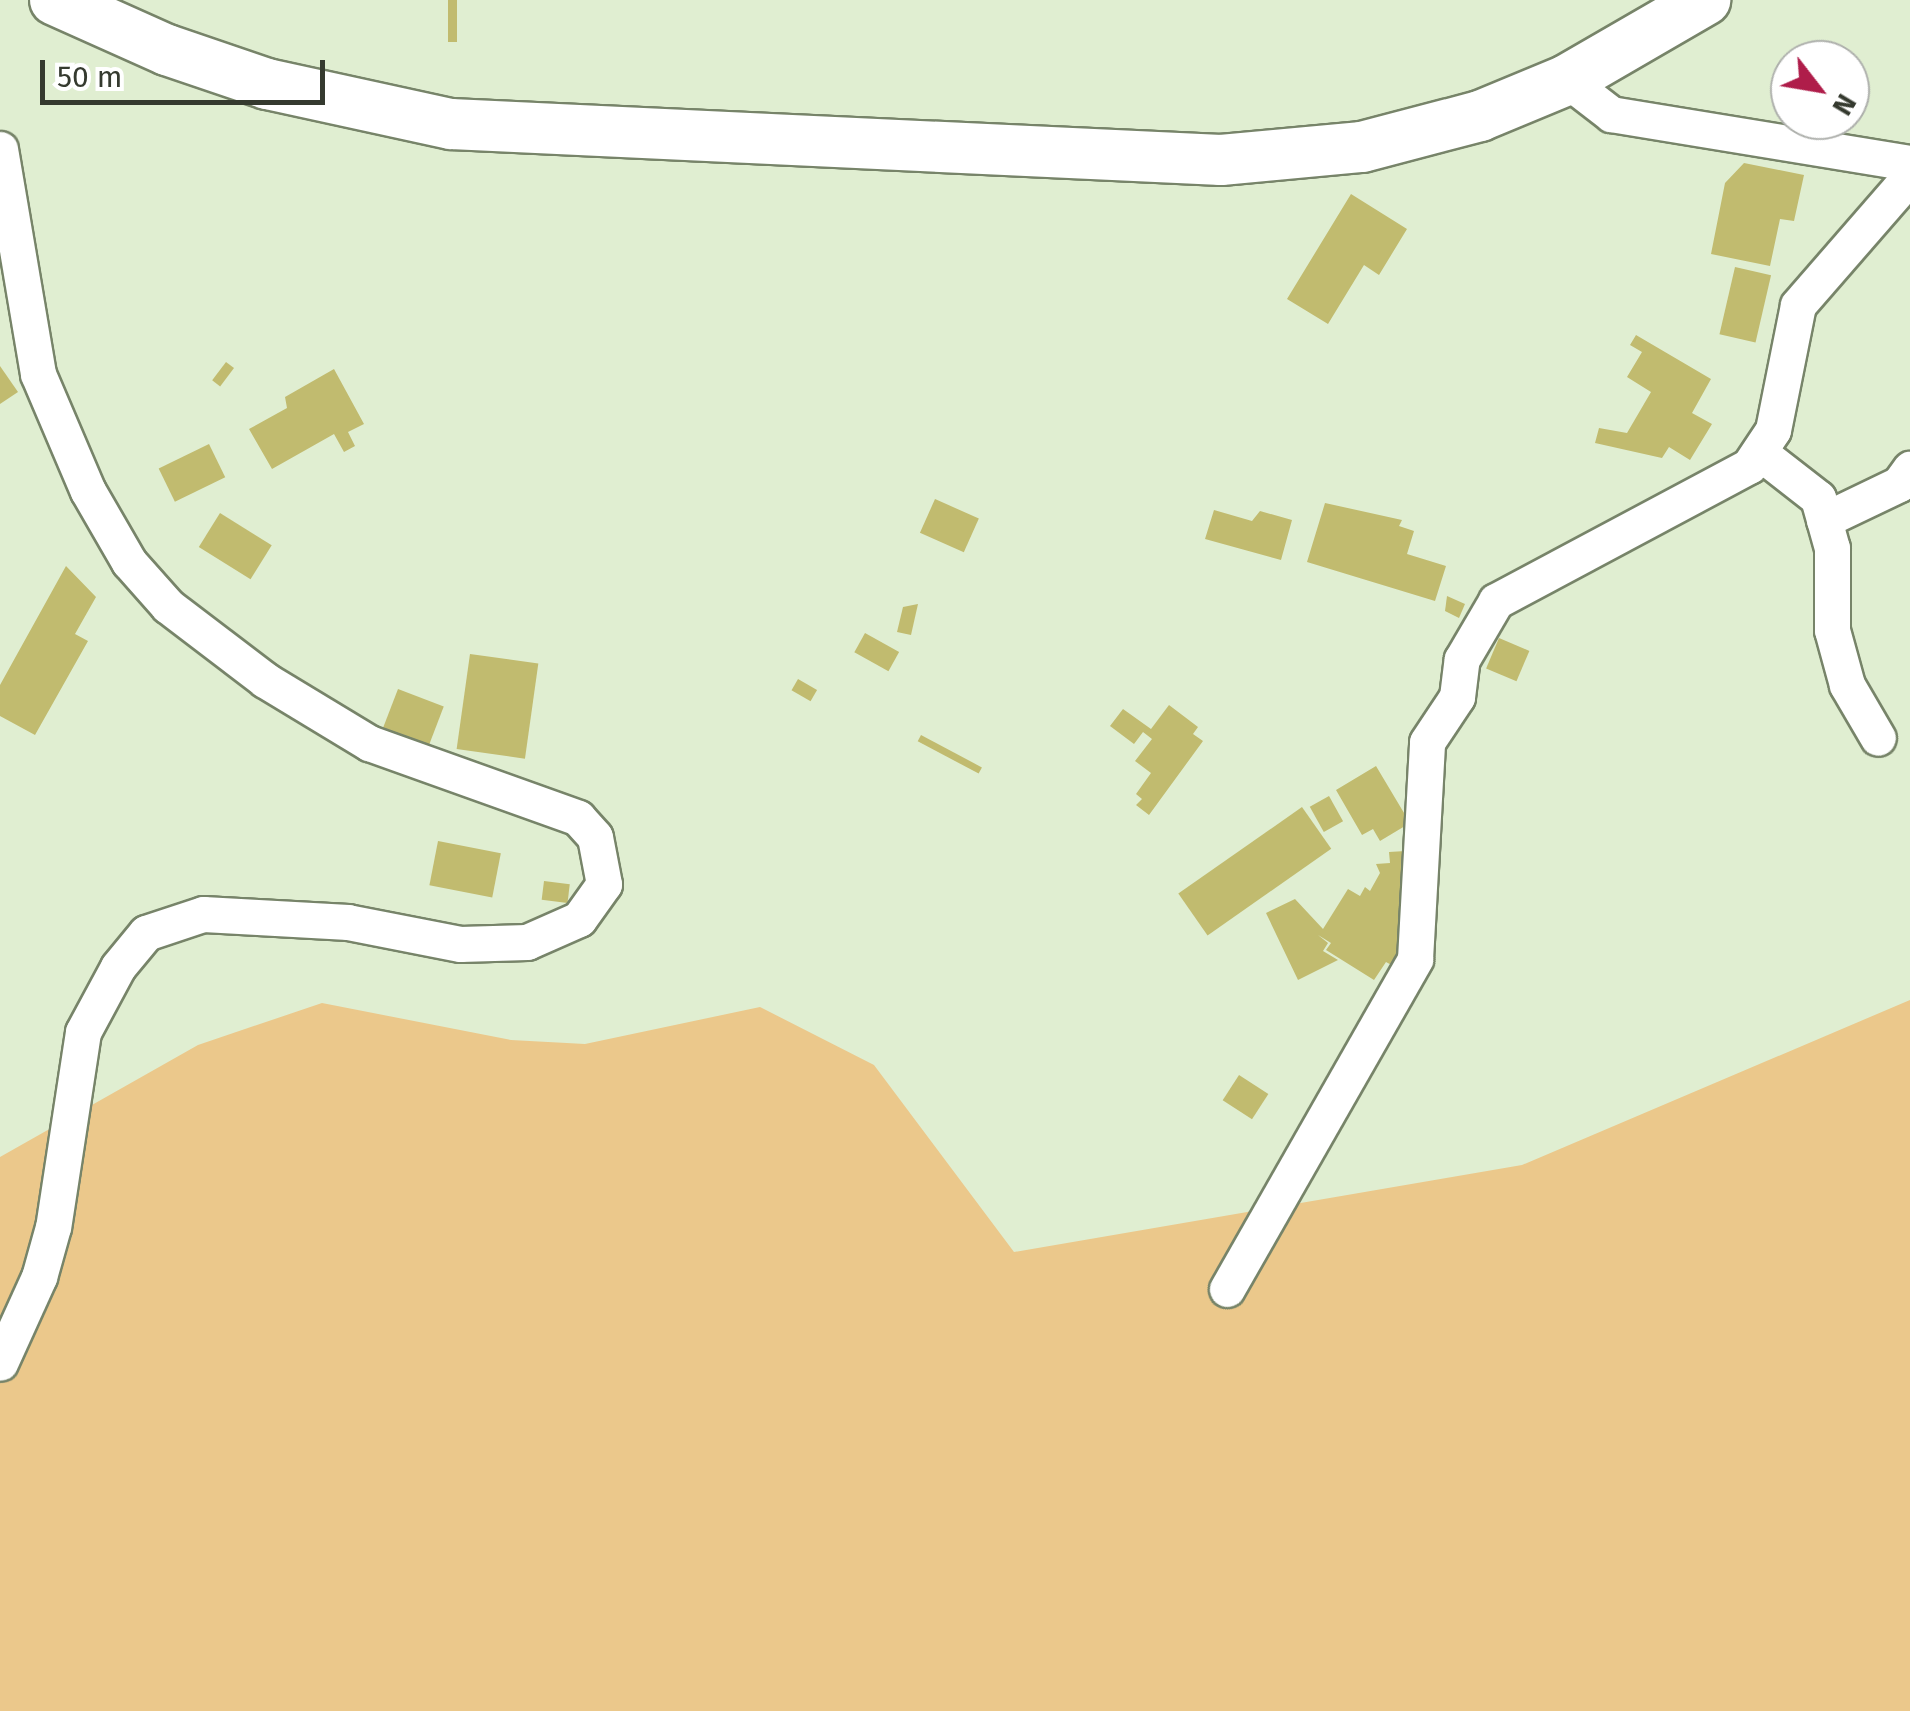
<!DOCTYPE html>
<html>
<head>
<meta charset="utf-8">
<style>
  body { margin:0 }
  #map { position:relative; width:1910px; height:1711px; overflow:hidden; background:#e0eed1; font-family:"Fira Sans",sans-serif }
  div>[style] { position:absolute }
  .green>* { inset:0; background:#ebc88b }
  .building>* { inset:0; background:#c1bb6f; transform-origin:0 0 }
  .roads { filter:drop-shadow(2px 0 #778469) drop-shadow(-2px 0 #778469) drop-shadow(0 2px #778469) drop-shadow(0 -2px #778469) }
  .street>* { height:35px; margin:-17.5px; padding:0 17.5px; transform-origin:17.5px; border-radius:17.5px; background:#fff }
  .secondary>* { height:50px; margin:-25px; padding:0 25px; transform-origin:25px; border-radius:25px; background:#fff }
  span { translate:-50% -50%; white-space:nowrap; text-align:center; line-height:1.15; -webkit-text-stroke:10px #fff; paint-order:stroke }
  .north { position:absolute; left:1770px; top:40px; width:100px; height:100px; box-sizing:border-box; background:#fff; border:2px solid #aeb0ac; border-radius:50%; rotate:121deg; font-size:28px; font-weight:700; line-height:40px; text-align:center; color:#353a2f }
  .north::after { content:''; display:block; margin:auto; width:35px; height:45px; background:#af1d4a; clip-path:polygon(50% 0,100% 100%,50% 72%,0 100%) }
  .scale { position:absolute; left:40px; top:60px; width:285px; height:45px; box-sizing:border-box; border:5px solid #353a2f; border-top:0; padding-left:12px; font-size:30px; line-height:35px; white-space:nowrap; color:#353a2f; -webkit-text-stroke:8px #fff; paint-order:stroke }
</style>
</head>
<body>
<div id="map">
  <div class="green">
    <i style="clip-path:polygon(1910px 1000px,1910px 1711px,0 1711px,0 1157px,198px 1045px,322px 1003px,511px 1040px,585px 1044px,760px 1007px,874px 1065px,1014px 1252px,1522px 1165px)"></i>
  </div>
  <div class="building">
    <i style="left:448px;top:0;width:9px;height:42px"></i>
    <i style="clip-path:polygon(1744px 163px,1804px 175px,1794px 221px,1780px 219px,1770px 266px,1711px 254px,1725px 183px)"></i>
    <i style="clip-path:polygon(1351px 194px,1407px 229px,1379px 275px,1364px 265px,1328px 324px,1287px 299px)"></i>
    <i style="left:1735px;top:267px;width:37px;height:69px;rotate:13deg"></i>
    <i style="clip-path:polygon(1636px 335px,1711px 379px,1692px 413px,1712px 424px,1690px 460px,1669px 447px,1662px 458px,1595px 443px,1599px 428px,1627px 433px,1651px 392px,1627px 377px,1642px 352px,1630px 345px)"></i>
    <i style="left:226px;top:362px;width:10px;height:23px;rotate:37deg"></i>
    <i style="clip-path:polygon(0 366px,18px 392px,0 404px)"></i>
    <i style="clip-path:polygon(334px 369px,364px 424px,348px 432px,355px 446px,344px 452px,334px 434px,272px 469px,249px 429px,287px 408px,285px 397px)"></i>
    <i style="left:209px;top:444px;width:37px;height:56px;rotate:64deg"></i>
    <i style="left:935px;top:499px;width:48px;height:37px;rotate:24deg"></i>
    <i style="clip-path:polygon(1325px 503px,1402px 520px,1399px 526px,1414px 531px,1407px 554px,1446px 566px,1435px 601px,1307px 562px)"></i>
    <i style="clip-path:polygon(1214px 510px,1252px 521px,1260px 511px,1292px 520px,1281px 560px,1205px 539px)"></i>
    <i style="left:220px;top:513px;width:61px;height:40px;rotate:32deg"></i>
    <i style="clip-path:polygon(66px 566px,96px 597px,75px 634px,88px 641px,35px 735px,0 716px,0 685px)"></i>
    <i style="clip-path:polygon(1447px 596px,1465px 604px,1459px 618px,1445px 611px)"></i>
    <i style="clip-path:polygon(918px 604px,911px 635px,897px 632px,903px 607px)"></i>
    <i style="left:865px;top:633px;width:39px;height:22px;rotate:29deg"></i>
    <i style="left:1499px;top:638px;width:33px;height:33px;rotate:23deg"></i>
    <i style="left:470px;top:654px;width:69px;height:96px;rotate:8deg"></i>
    <i style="left:798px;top:679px;width:22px;height:13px;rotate:30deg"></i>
    <i style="left:398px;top:689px;width:49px;height:44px;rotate:21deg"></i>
    <i style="clip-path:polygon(1169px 705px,1198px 727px,1193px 734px,1203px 741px,1149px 815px,1136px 805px,1142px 799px,1136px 794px,1151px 773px,1135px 761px,1152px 739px,1143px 732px,1134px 744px,1110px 726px,1123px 709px,1151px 729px)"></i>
    <i style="left:921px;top:735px;width:69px;height:7px;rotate:28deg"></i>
    <i style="clip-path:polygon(1376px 766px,1410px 823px,1380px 841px,1373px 829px,1362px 835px,1336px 790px)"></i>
    <i style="left:1329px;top:796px;width:29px;height:22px;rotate:61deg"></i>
    <i style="left:1302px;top:807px;width:51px;height:151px;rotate:55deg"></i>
    <i style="left:438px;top:841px;width:64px;height:45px;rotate:11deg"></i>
    <i style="clip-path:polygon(1422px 850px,1397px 968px,1386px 962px,1374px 980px,1326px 950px,1331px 943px,1318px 935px,1328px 943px,1323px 951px,1338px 960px,1298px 980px,1266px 913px,1295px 899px,1323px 929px,1348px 889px,1360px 896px,1365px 887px,1370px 891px,1380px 873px,1376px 864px,1390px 863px,1389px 852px)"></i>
    <i style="left:544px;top:881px;width:26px;height:19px;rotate:7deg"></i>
    <i style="left:1239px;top:1075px;width:35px;height:30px;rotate:33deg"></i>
  </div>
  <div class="roads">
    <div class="street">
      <i style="left:1567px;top:80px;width:56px;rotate:37.7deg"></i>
      <i style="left:1611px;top:114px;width:303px;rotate:9.3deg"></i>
      <i style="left:0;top:149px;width:228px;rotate:80.4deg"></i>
      <i style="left:38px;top:374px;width:127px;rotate:66.9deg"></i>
      <i style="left:88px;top:491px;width:82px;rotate:60deg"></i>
      <i style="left:129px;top:562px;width:59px;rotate:48.4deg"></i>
      <i style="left:168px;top:606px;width:122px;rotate:37.3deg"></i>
      <i style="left:265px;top:680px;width:122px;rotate:31.2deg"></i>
      <i style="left:369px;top:743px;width:222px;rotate:19.7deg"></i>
      <i style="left:578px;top:818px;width:25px;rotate:48deg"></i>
      <i style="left:595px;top:837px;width:48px;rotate:79.2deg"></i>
      <i style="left:604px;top:884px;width:43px;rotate:125.5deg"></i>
      <i style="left:579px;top:919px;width:57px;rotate:156.1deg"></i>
      <i style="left:527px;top:942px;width:67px;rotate:178.3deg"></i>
      <i style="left:460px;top:944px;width:114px;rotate:-168.9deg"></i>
      <i style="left:348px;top:922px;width:145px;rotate:-176.8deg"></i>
      <i style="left:203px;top:914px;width:60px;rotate:161.6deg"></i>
      <i style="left:146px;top:933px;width:44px;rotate:129.5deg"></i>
      <i style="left:118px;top:967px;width:74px;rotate:118.3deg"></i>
      <i style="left:83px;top:1032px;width:197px;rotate:98.7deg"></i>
      <i style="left:53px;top:1227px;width:52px;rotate:105.6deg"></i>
      <i style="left:39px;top:1277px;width:94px;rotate:114.4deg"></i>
      <i style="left:1759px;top:452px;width:75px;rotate:37.9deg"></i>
      <i style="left:1818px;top:498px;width:52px;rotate:74.4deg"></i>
      <i style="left:1832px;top:548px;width:82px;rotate:90deg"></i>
      <i style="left:1832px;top:630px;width:57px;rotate:74.7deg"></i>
      <i style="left:1847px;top:685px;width:61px;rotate:59.7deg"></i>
      <i style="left:1824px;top:520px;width:83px;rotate:-25.6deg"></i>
      <i style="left:1899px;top:484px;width:19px;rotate:-54deg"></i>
      <i style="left:1227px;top:1289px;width:380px;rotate:-60.3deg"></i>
      <i style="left:1415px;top:959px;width:217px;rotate:-86.8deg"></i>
      <i style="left:1427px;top:742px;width:54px;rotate:-56.3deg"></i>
      <i style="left:1457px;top:697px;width:38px;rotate:-83deg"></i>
      <i style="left:1462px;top:659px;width:67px;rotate:-59.6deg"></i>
      <i style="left:1496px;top:601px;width:287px;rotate:-28.1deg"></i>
      <i style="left:1749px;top:466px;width:43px;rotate:-56.3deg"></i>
      <i style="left:1773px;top:430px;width:127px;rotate:-78.7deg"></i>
      <i style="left:1798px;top:305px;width:171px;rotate:-49deg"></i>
    </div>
    <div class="secondary">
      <i style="left:55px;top:0;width:123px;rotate:24.1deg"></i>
      <i style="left:167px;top:50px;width:106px;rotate:18.8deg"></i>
      <i style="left:267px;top:84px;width:188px;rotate:12.3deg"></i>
      <i style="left:451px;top:124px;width:771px;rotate:2.68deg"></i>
      <i style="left:1221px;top:160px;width:142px;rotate:-5.3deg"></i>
      <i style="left:1362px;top:147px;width:122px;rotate:-14.7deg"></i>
      <i style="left:1480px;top:116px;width:94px;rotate:-22.5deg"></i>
      <i style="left:1567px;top:80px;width:160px;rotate:-30.1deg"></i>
    </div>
  </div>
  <div class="north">N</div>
  <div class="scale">50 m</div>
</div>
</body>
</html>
